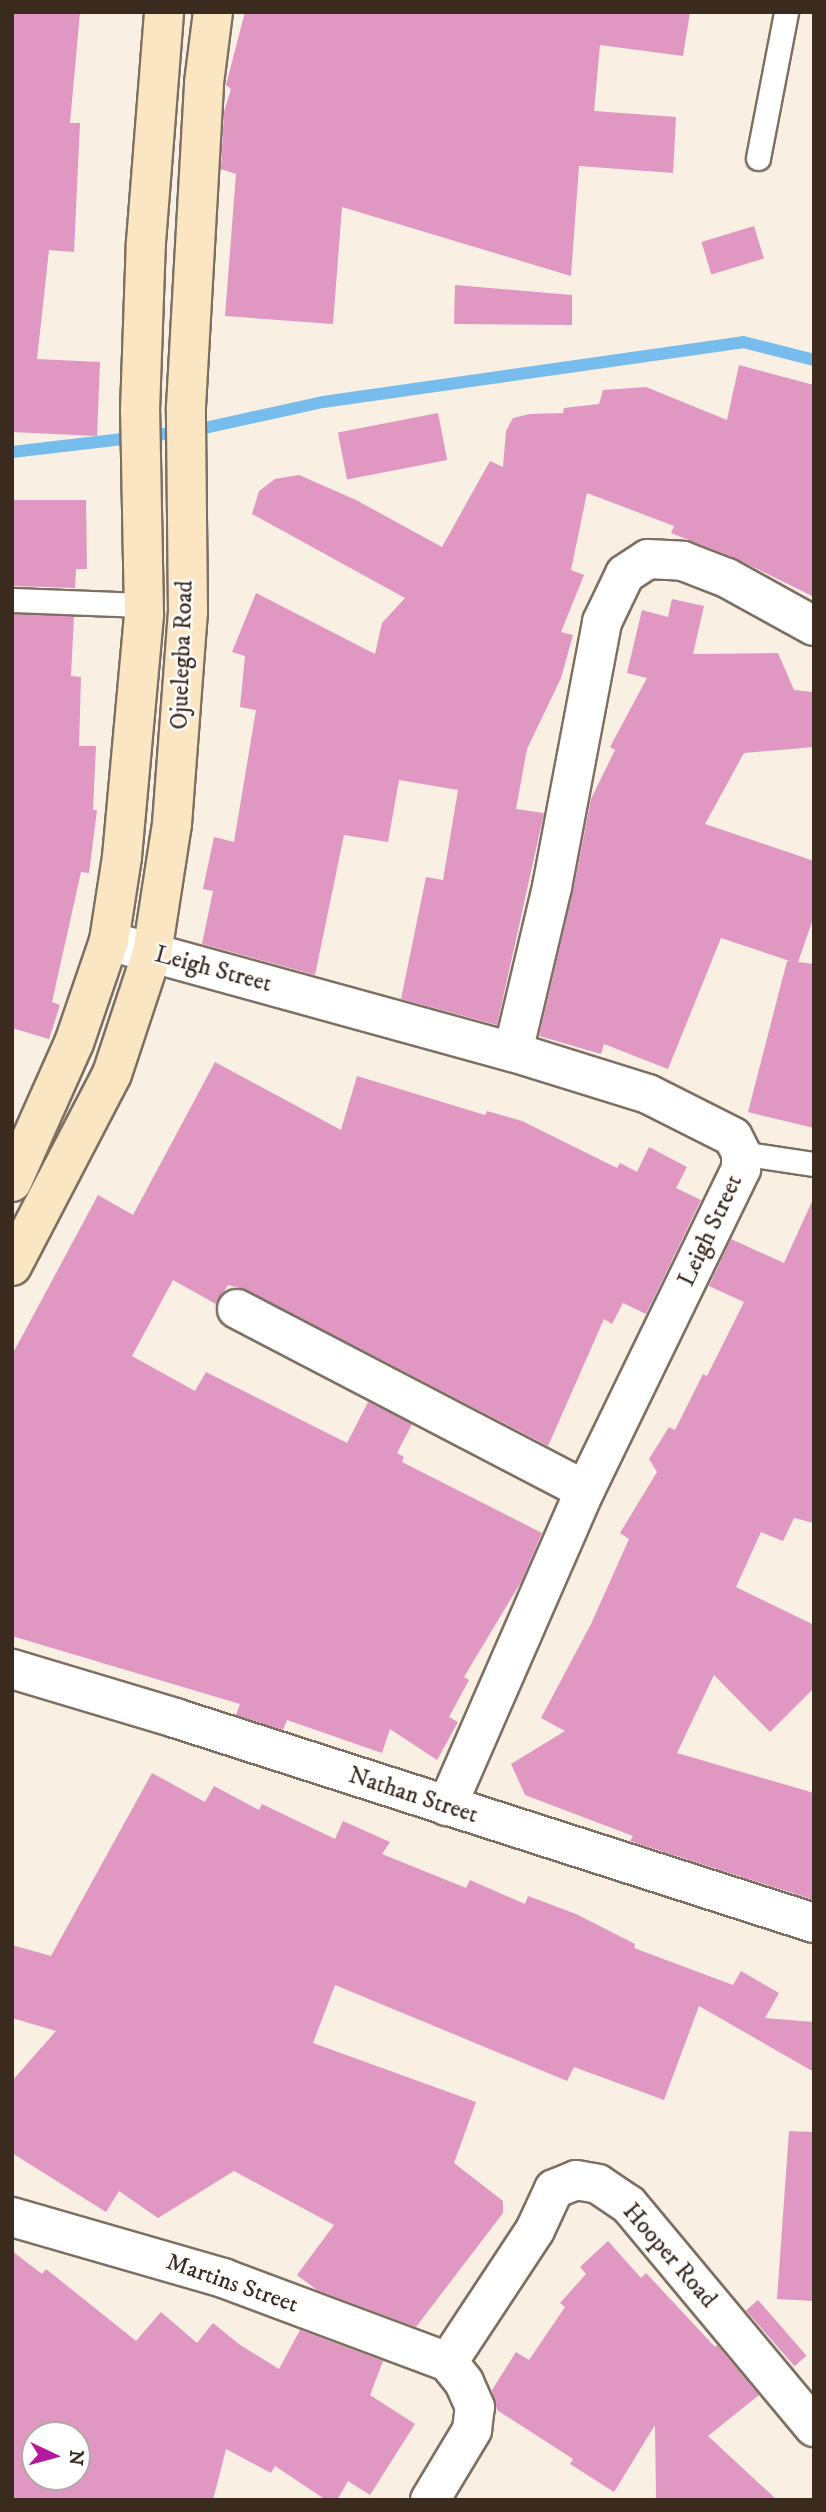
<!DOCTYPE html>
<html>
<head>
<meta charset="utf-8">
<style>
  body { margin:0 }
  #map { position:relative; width:826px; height:2512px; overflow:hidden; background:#faefe3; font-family:"IM FELL DW Pica",serif }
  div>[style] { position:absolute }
  .stream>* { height:12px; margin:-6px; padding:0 6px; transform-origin:6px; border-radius:6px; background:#76bdee }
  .building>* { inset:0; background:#e098c2; transform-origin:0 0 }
  .roads { filter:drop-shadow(2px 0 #7e6f63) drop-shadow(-2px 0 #7e6f63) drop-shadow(0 2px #7e6f63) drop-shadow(0 -2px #7e6f63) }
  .service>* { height:23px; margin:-11.5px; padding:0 11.5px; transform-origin:11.5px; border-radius:11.5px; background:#fff }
  .minor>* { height:38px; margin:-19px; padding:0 19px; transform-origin:19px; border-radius:19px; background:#fff }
  .secondary>* { height:38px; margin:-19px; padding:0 19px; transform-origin:19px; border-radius:19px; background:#fbe6c4 }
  span { translate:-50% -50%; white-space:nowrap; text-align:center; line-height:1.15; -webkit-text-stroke:5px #fff; paint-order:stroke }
  .street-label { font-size:24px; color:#3b2a1e }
  .frame { position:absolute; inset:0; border:14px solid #3b2a1e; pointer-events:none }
  .north { position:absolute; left:21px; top:2421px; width:70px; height:70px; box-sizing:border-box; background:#fff; border:2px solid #b1aaa5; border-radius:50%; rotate:95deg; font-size:19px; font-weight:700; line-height:28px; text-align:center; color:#3b2a1e }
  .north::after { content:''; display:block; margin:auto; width:24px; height:32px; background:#b5179e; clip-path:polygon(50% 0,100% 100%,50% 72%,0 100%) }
</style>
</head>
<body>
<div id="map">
  <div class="stream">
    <i style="left:12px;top:452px;width:180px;rotate:-6.7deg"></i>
    <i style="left:191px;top:431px;width:135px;rotate:-12.4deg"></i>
    <i style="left:323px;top:402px;width:424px;rotate:-8.1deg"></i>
    <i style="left:743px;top:342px;width:73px;rotate:14.2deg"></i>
  </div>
  <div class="building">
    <i style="clip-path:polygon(12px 12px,80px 12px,70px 123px,80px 123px,74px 252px,49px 250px,37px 359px,100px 362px,97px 436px,12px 432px)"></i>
    <i style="clip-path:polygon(245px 12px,690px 12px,683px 56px,600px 45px,594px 111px,676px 117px,673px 173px,579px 166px,571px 276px,342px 207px,333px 324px,225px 316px,236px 174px,221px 169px,224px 112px,231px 89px,226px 85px)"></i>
    <i style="left:754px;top:226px;width:34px;height:55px;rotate:73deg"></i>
    <i style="clip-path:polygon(455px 285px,572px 295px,572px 325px,454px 324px)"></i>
    <i style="clip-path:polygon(739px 365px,814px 385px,814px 597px,735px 558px,671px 533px,674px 526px,587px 493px,571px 570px,584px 575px,561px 632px,573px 635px,561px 678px,527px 749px,516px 809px,544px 813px,497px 1025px,401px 999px,426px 877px,443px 880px,458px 790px,399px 780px,388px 842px,344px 835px,315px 975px,202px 944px,213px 891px,203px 889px,214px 837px,234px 842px,256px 710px,240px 707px,245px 656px,232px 652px,256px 593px,375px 654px,382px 623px,405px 598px,252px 514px,259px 491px,275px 479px,299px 475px,356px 500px,442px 547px,490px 461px,503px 467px,506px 431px,513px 418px,530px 414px,563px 413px,564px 408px,599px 404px,603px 390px,646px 387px,727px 420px)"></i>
    <i style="left:438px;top:413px;width:48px;height:102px;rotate:79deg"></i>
    <i style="clip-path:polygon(12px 500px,86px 500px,87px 569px,76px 569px,75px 588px,12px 586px)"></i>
    <i style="clip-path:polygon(672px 599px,704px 606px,693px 654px,778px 653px,794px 690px,814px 692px,814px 747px,744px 753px,705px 824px,814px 861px,814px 916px,798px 962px,814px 964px,814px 1128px,748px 1112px,787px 961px,790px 961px,721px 938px,668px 1069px,604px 1044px,601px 1054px,539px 1036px,573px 891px,591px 799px,615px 750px,610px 747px,647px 678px,627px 673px,642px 610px,668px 617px)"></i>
    <i style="clip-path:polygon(12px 614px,74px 616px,71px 676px,81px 677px,79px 746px,96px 746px,93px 810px,97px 810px,89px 873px,81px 872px,52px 1002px,60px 1005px,49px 1039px,12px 1028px)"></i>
    <i style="clip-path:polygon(215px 1062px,341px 1130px,357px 1076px,485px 1115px,487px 1111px,522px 1121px,617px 1168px,620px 1163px,637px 1172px,649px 1147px,687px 1167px,676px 1188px,701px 1200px,646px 1314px,623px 1303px,612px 1324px,604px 1319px,548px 1446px,247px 1290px,237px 1287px,228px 1285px,216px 1304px,173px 1280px,132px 1356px,195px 1391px,206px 1372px,347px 1443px,368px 1402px,412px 1424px,397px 1453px,404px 1457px,402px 1462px,542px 1533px,521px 1582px,464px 1677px,469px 1680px,449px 1717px,458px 1722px,437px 1760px,390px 1729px,382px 1753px,287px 1720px,283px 1730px,236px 1715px,240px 1704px,12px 1636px,12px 1355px,98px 1195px,133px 1215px)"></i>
    <i style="clip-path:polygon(814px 1197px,814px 1523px,794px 1518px,783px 1541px,761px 1532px,736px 1587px,814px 1625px,814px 1688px,770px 1732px,714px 1675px,677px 1753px,814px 1793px,814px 1900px,630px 1841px,633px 1836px,525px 1795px,511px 1764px,565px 1731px,541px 1718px,591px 1624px,629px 1539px,620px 1533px,657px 1472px,649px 1459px,669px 1427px,675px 1430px,703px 1374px,707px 1376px,744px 1302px,709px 1286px,731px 1239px,784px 1263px)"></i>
    <i style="clip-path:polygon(152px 1773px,205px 1802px,214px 1786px,259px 1810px,262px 1804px,335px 1839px,343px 1821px,390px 1842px,382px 1854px,466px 1888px,470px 1880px,525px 1904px,528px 1896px,576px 1914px,635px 1944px,634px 1948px,733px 1985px,741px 1971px,779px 1993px,765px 2018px,814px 2022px,814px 2072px,699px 2006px,664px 2100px,574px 2067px,567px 2081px,335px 1985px,313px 2043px,476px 2102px,454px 2163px,503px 2201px,503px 2213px,416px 2327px,317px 2290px,297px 2275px,334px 2225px,234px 2171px,158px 2218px,119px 2191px,106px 2212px,12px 2153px,12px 2081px,56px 2031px,12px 2018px,12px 1945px,51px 1956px)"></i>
    <i style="clip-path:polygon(789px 2131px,814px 2132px,814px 2301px,777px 2299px)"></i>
    <i style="clip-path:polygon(608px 2241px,641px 2278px,646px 2273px,715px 2347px,717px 2345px,759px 2395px,708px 2436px,777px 2500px,656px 2499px,655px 2425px,614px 2492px,570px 2464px,573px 2459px,497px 2410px,492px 2390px,516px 2352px,529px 2360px,565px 2307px,560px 2303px,586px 2274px,580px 2267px)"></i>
    <i style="clip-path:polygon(evenodd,12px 2251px,42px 2274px,46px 2269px,136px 2341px,161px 2312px,197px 2343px,213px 2323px,240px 2345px,279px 2369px,300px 2330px,383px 2361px,370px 2395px,415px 2424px,370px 2495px,348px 2481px,337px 2500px,326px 2500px,275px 2466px,271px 2473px,226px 2449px,213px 2500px,12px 2500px,12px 2251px,35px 2435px,77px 2435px,77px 2477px,35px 2477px,35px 2435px)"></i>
    <i style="left:758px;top:2300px;width:74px;height:16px;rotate:49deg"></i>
  </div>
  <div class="roads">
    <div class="service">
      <i style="left:758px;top:158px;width:149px;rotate:-79.1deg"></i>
      <i style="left:12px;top:600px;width:132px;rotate:2.2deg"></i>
      <i style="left:741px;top:1153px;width:74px;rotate:8.6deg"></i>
    </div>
    <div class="minor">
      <i style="left:109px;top:941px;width:419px;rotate:15.4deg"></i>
      <i style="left:513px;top:1052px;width:141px;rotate:17.3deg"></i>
      <i style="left:648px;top:1094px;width:95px;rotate:26.8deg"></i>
      <i style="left:733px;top:1137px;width:18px;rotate:63deg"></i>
      <i style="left:741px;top:1153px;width:16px;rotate:90deg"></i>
      <i style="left:741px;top:1169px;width:357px;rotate:115.9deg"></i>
      <i style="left:585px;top:1490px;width:345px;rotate:113.6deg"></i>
      <i style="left:513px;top:1052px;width:170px;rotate:-76.7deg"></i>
      <i style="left:552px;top:887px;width:270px;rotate:-79.3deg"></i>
      <i style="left:602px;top:622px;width:53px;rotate:-64.4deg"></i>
      <i style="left:625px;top:574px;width:27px;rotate:-33deg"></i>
      <i style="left:648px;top:559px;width:35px;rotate:3deg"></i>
      <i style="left:683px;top:561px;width:47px;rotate:21.1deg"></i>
      <i style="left:727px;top:578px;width:99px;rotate:28.9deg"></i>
      <i style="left:237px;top:1309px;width:392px;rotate:27.5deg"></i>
      <i style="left:12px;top:1669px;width:170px;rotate:16.7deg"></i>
      <i style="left:175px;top:1718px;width:671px;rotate:17.79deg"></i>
      <i style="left:12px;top:2217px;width:220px;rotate:16.1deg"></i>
      <i style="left:223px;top:2278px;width:240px;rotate:20.5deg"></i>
      <i style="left:448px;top:2362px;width:158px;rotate:-56.6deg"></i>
      <i style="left:535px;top:2230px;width:45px;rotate:-65.1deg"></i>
      <i style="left:554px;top:2189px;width:24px;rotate:-22deg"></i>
      <i style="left:576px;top:2180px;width:22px;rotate:10deg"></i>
      <i style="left:598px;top:2184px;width:37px;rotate:34deg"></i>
      <i style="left:629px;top:2205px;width:289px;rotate:50.2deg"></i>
      <i style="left:430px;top:2500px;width:82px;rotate:-59deg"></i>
      <i style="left:472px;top:2430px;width:23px;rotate:-83deg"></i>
      <i style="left:475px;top:2407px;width:27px;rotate:-114deg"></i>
      <i style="left:464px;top:2382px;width:26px;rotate:-129deg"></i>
    </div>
    <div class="secondary">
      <i style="left:12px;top:1182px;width:152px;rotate:-66deg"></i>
      <i style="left:74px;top:1043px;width:108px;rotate:-71.1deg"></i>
      <i style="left:109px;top:941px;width:85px;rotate:-81.2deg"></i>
      <i style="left:122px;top:857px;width:244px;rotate:-84.8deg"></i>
      <i style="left:144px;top:614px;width:203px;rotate:-91.1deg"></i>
      <i style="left:140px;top:411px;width:169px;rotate:-88deg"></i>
      <i style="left:146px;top:242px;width:231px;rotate:-85.5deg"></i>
      <i style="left:12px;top:1266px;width:216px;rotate:-62.5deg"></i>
      <i style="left:112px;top:1074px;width:127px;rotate:-71.7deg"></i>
      <i style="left:152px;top:953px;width:131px;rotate:-81.2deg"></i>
      <i style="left:172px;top:824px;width:212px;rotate:-85.7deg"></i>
      <i style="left:188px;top:613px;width:206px;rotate:-90.6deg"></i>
      <i style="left:186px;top:407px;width:324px;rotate:-86.8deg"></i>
      <i style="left:204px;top:83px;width:72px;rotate:-82.8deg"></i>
    </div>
  </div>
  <div class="street-label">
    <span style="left:183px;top:655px;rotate:-88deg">Ojuelegba Road</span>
    <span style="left:213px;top:970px;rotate:15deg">Leigh Street</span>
    <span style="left:711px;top:1231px;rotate:-65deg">Leigh Street</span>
    <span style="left:413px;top:1796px;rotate:18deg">Nathan Street</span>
    <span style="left:669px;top:2256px;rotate:49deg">Hooper Road</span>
    <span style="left:232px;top:2284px;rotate:19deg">Martins Street</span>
  </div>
  <div class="frame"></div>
  <div class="north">N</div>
</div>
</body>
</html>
